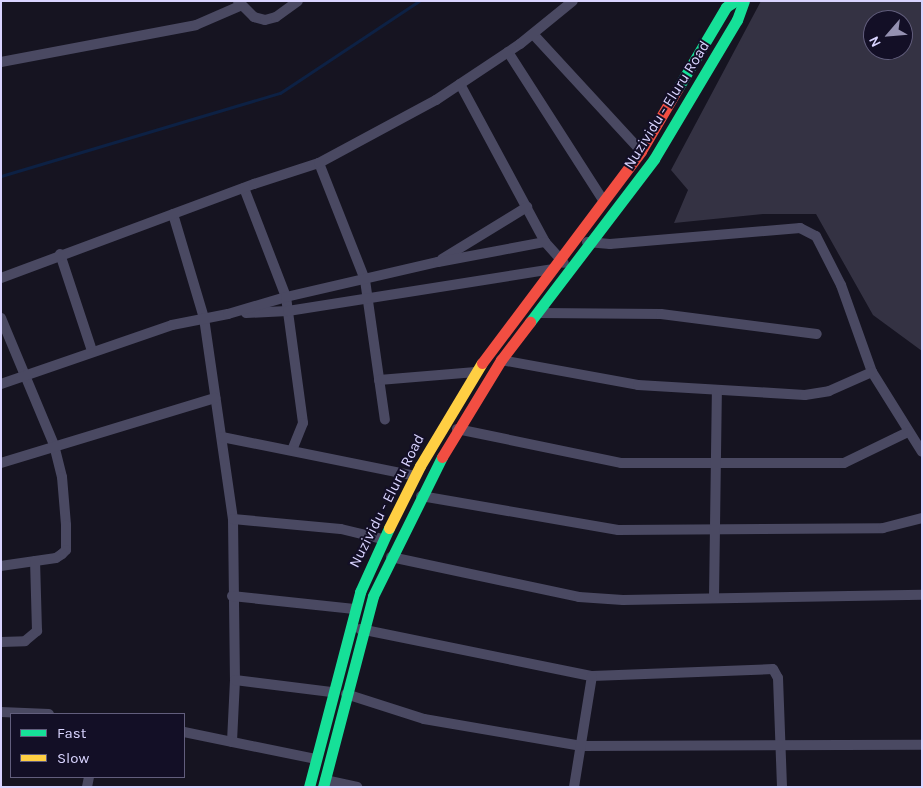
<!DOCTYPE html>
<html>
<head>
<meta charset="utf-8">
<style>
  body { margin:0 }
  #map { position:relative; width:923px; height:788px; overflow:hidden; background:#161421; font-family:Karla,sans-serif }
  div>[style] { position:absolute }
  .stream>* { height:3px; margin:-1.5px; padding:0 1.5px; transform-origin:1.5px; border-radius:1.5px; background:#0d2144 }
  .building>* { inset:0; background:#343243 }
  .street>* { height:10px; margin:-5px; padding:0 5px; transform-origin:5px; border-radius:5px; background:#4a4962 }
  .fast>* { height:11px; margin:-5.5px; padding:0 5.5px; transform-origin:5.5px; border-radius:5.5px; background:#16e098 }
  .slow>* { height:11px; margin:-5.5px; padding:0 5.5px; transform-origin:5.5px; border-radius:5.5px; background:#ffcf43 }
  .jam>* { height:11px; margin:-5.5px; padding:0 5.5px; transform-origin:5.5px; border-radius:5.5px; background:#f24e42 }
  span { translate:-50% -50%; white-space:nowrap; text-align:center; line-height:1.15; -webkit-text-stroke:4px #130f26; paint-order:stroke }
  .street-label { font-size:15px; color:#d9d4ff }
  .frame { position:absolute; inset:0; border:2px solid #d9d4ff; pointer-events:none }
  .legend { position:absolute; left:10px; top:713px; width:175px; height:65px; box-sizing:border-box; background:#130f26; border:1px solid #625e7d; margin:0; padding:6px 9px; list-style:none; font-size:15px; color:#d9d4ff }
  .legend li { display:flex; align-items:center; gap:10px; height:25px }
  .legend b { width:25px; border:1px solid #625e7d }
  .north { position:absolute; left:863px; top:10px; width:50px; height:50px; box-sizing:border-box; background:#130f26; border:1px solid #625e7d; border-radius:50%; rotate:243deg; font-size:14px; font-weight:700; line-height:20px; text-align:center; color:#d9d4ff }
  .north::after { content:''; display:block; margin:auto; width:18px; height:22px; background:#9591b1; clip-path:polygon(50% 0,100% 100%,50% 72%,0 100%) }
</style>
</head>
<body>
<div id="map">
  <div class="stream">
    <i style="left:1px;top:176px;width:291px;rotate:-16.6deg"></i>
    <i style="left:280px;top:93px;width:167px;rotate:-33.5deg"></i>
  </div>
  <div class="building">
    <i style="clip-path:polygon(evenodd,761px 1px,922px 1px,922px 351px,873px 315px,816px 214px,763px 214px,674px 223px,688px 190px,671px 170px,761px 1px,873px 20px,903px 20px,903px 50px,873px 50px,873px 20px)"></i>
  </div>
  <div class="street">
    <i style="left:238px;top:1px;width:23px;rotate:45deg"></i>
    <i style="left:254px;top:17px;width:11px;rotate:15deg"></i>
    <i style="left:265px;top:20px;width:11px;rotate:-15deg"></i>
    <i style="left:276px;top:17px;width:27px;rotate:-36deg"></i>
    <i style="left:533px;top:34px;width:159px;rotate:47.3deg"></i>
    <i style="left:508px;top:52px;width:176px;rotate:57.3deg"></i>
    <i style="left:1px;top:62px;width:198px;rotate:-10.7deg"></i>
    <i style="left:196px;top:25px;width:48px;rotate:-23.4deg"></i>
    <i style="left:460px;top:84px;width:179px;rotate:61.7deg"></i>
    <i style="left:545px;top:242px;width:28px;rotate:48deg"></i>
    <i style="left:319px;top:163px;width:126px;rotate:68.5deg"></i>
    <i style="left:365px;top:280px;width:141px;rotate:81.9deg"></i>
    <i style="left:244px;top:188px;width:117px;rotate:68.9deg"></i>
    <i style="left:286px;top:297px;width:127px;rotate:82.3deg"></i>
    <i style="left:303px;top:423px;width:29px;rotate:112deg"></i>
    <i style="left:173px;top:214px;width:109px;rotate:73.4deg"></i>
    <i style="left:204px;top:318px;width:203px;rotate:81.8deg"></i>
    <i style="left:233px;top:519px;width:161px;rotate:89.3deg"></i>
    <i style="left:235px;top:680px;width:62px;rotate:92.8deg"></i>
    <i style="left:587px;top:242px;width:23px;rotate:5deg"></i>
    <i style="left:610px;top:244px;width:191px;rotate:-4.8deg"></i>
    <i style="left:800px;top:228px;width:18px;rotate:27deg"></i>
    <i style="left:816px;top:236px;width:55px;rotate:63deg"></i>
    <i style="left:841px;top:285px;width:92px;rotate:70.4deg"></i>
    <i style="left:872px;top:372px;width:94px;rotate:58deg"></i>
    <i style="left:60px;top:254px;width:102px;rotate:71.7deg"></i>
    <i style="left:442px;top:259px;width:100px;rotate:-31.5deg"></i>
    <i style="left:1px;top:278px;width:270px;rotate:-20.4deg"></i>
    <i style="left:254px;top:184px;width:68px;rotate:-17.9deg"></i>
    <i style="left:319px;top:163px;width:133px;rotate:-28.3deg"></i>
    <i style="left:436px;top:100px;width:101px;rotate:-33.7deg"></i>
    <i style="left:520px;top:44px;width:68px;rotate:-39.1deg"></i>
    <i style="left:246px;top:313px;width:42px;rotate:-2.7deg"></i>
    <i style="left:288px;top:311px;width:269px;rotate:-9deg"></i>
    <i style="left:539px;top:313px;width:122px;rotate:0.5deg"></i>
    <i style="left:661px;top:314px;width:157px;rotate:7.3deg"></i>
    <i style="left:1px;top:318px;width:138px;rotate:67.3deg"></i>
    <i style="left:54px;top:445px;width:33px;rotate:76deg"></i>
    <i style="left:62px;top:477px;width:48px;rotate:85.2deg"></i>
    <i style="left:66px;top:525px;width:25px;rotate:90deg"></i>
    <i style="left:66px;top:550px;width:6px;rotate:135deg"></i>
    <i style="left:62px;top:554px;width:7px;rotate:146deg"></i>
    <i style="left:56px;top:558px;width:56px;rotate:171.7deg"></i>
    <i style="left:501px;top:360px;width:139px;rotate:10.3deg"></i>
    <i style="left:638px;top:385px;width:167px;rotate:3.4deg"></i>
    <i style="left:805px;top:395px;width:24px;rotate:-9deg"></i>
    <i style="left:829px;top:391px;width:47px;rotate:-23.8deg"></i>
    <i style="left:379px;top:380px;width:97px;rotate:-4.7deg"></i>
    <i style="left:1px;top:384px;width:181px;rotate:-19deg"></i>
    <i style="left:172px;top:325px;width:57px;rotate:-11.1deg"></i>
    <i style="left:228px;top:314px;width:60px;rotate:-16.3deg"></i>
    <i style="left:286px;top:297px;width:156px;rotate:-13deg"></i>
    <i style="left:438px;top:262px;width:109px;rotate:-10.6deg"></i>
    <i style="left:457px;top:429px;width:167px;rotate:11.7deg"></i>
    <i style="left:621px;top:463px;width:223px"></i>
    <i style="left:844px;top:463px;width:71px;rotate:-25.8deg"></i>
    <i style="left:222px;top:437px;width:197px;rotate:11.4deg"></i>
    <i style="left:1px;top:463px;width:224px;rotate:-16.9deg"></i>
    <i style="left:421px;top:496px;width:200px;rotate:9.8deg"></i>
    <i style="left:618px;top:530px;width:265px;rotate:-0.4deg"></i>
    <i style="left:883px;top:528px;width:40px;rotate:-14.4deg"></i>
    <i style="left:233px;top:519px;width:108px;rotate:5.3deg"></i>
    <i style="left:341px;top:529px;width:42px;rotate:13.7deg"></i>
    <i style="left:391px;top:557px;width:192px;rotate:12deg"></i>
    <i style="left:579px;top:597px;width:44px;rotate:3.9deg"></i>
    <i style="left:623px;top:600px;width:299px;rotate:-1deg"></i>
    <i style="left:232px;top:596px;width:123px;rotate:6.1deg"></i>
    <i style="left:714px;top:598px;width:208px;rotate:-89.2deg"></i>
    <i style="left:360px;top:629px;width:237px;rotate:11.5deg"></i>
    <i style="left:592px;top:676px;width:181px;rotate:-2.2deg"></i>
    <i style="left:773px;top:669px;width:10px;rotate:61deg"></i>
    <i style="left:778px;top:678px;width:109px;rotate:87.9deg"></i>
    <i style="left:1px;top:642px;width:24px;rotate:-2deg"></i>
    <i style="left:25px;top:641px;width:16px;rotate:-40deg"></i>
    <i style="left:37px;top:631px;width:70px;rotate:-91.6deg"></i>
    <i style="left:235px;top:680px;width:97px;rotate:7.1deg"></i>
    <i style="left:346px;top:694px;width:82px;rotate:17.8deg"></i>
    <i style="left:424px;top:719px;width:160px;rotate:9.7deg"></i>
    <i style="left:582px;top:746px;width:340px;rotate:-0.2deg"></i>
    <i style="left:1px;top:712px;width:48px;rotate:2.4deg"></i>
    <i style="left:184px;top:732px;width:134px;rotate:11.6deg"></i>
    <i style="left:325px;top:780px;width:33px;rotate:12deg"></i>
    <i style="left:87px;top:787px;width:10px;rotate:-79deg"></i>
    <i style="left:574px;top:787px;width:112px;rotate:-80.8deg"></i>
  </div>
  <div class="fast">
    <i style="left:678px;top:88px;width:94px;rotate:-59.3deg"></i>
    <i style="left:726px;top:7px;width:11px;rotate:-34deg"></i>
    <i style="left:530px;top:322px;width:205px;rotate:-52.7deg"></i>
    <i style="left:654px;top:159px;width:162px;rotate:-59.2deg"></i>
    <i style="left:737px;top:20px;width:20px;rotate:-70deg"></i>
    <i style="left:309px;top:787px;width:202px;rotate:-75.3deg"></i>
    <i style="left:360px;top:592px;width:70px;rotate:-65.6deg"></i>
    <i style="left:323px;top:787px;width:197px;rotate:-75.3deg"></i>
    <i style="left:373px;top:596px;width:155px;rotate:-63.6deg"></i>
  </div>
  <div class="slow">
    <i style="left:389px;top:528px;width:69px;rotate:-63.4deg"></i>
    <i style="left:420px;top:466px;width:120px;rotate:-59deg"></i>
  </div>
  <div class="jam">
    <i style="left:482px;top:363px;width:265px;rotate:-53.1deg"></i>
    <i style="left:641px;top:151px;width:73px;rotate:-59.6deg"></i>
    <i style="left:442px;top:457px;width:114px;rotate:-58.7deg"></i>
    <i style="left:501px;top:360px;width:48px;rotate:-52.7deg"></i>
  </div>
  <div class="street-label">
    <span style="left:667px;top:105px;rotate:-58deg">Nuzividu - Eluru Road</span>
    <span style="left:387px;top:501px;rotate:-63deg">Nuzividu - Eluru Road</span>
  </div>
  <div class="frame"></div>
  <ul class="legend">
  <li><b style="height:6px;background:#16e098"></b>Fast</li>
  <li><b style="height:6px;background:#ffcf43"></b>Slow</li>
  </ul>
  <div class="north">N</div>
</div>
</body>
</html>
